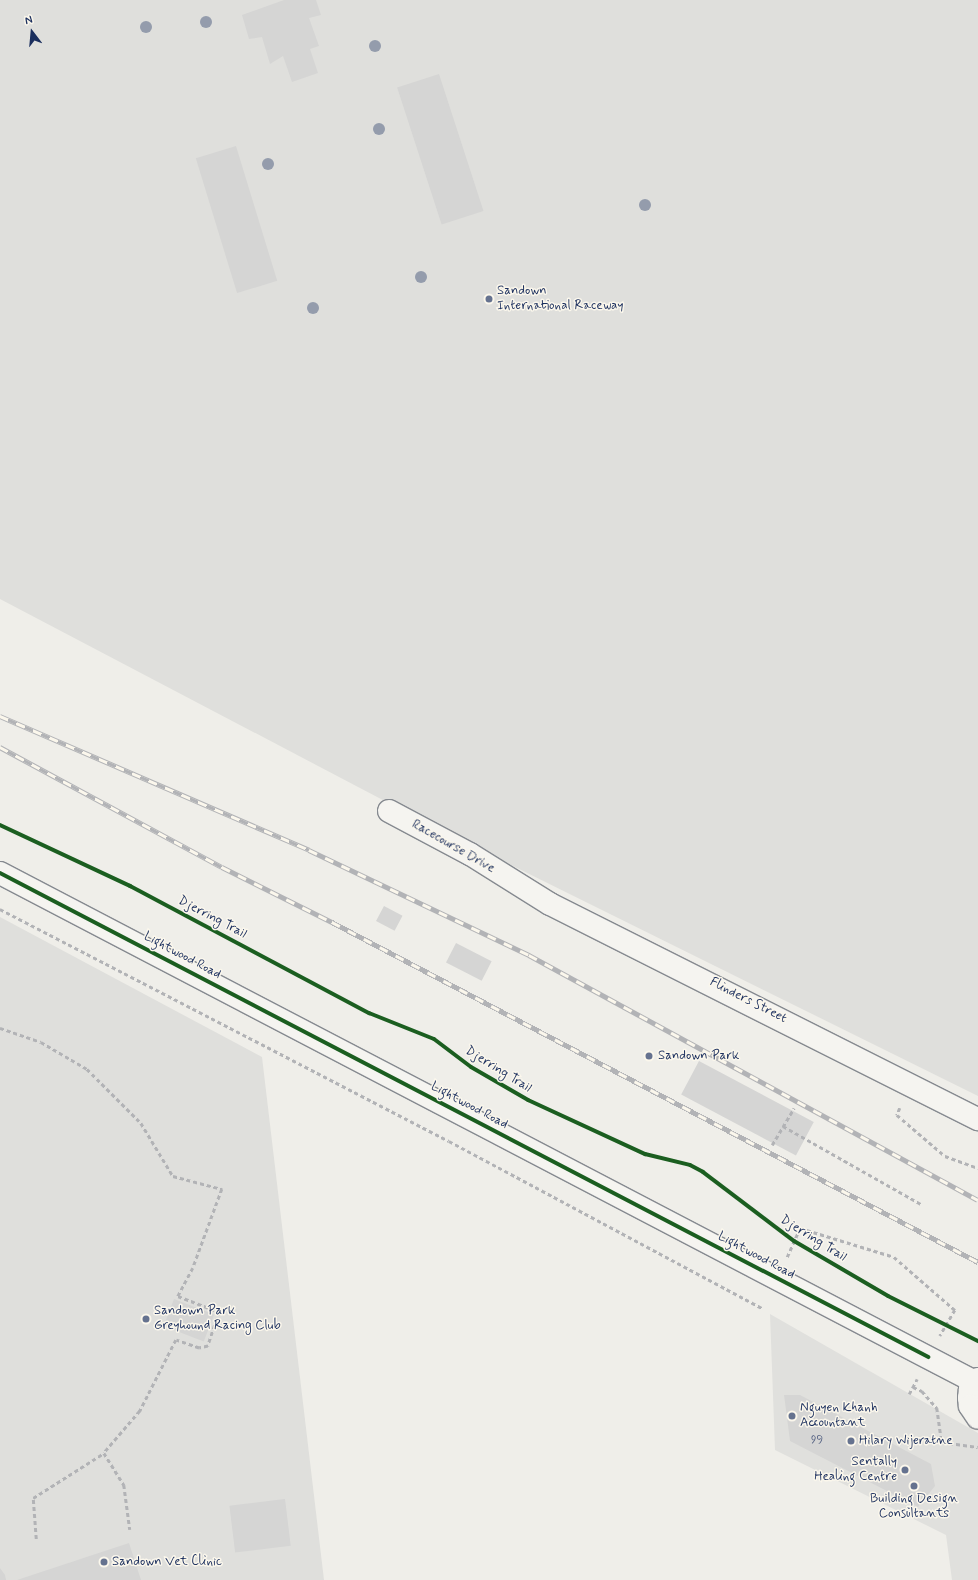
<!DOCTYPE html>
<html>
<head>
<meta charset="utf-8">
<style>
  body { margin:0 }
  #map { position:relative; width:978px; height:1580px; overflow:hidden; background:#efeee9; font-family:Mynerve,sans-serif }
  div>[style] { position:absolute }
  .built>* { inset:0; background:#e0e0dd }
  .green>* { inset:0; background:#dfdfdc }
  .building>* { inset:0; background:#d5d5d4; transform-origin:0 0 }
  .path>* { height:2.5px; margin-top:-1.25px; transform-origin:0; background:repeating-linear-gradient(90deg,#b2b3b6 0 4px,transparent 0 7px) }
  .roads { filter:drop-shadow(1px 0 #868a90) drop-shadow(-1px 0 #868a90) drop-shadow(0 1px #868a90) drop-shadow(0 -1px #868a90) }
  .minor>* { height:22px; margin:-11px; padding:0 11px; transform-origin:11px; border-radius:11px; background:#f5f4f0 }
  .secondary>* { height:22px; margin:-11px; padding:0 11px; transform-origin:11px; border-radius:11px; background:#f5f4f0 }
  .rail>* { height:4.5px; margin-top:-2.25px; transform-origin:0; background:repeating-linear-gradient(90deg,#fbf7ec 0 9px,#b2b3b6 0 18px); box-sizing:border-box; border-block:1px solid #b2b3b6 }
  .cycleway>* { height:4px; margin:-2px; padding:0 2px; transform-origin:2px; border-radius:2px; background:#1b5e20 }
  .trees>* { width:12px; height:12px; margin:-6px; border-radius:50%; background:#949cac }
  .dots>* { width:11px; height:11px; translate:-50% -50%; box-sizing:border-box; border:2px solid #fbf7ec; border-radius:50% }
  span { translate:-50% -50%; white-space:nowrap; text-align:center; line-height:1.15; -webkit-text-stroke:3px #fbf7ec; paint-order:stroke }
  .number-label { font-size:11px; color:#4a587c }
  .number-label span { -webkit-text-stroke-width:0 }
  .poi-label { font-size:13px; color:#1b2f5e }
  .left { translate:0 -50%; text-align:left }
  .right { translate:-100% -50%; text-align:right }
  .street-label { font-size:13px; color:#1b2f5e }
  .north { position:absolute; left:12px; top:12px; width:40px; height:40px; -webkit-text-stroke:3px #fbf7ec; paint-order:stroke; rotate:344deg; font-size:11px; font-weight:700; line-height:16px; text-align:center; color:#1b2f5e }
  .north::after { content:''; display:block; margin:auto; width:14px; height:18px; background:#1b2f5e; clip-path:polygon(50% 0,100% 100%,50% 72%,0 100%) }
</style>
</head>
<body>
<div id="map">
  <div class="built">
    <i style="clip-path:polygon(770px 1314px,978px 1433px,978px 1580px,952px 1580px,946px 1535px,775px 1450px)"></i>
  </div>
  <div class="green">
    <i style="clip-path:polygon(0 0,978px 0,978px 1096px,440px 830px,0 599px)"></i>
    <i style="clip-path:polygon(0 917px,262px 1057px,324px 1580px,0 1580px)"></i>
  </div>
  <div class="building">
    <i style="clip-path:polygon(284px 0,316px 0,321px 15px,309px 18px,319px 46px,310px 49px,318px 73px,292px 82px,283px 56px,270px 64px,262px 37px,249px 39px,242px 15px)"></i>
    <i style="left:439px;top:74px;width:144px;height:44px;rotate:72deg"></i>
    <i style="left:236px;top:146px;width:141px;height:42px;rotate:73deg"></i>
    <i style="left:384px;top:906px;width:21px;height:17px;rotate:28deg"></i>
    <i style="left:456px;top:943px;width:40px;height:22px;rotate:27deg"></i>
    <i style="left:699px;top:1061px;width:130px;height:38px;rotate:28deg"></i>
    <i style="left:174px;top:1299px;width:43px;height:29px;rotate:21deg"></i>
    <i style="clip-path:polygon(784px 1395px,800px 1395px,931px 1464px,935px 1486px,918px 1507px,790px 1441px)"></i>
    <i style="left:285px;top:1499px;width:47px;height:56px;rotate:83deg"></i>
    <i style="clip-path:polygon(129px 1543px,141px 1580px,17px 1580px)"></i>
    <i style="clip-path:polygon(0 1568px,5px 1575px,6px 1580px,0 1580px)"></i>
  </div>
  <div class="path">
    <i style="left:0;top:909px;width:505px;rotate:27.33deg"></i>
    <i style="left:449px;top:1141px;width:355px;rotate:28.1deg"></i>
    <i style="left:0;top:1028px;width:43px;rotate:18.9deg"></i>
    <i style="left:41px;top:1042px;width:53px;rotate:30.4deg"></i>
    <i style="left:87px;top:1069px;width:76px;rotate:45deg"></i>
    <i style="left:141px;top:1123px;width:62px;rotate:58.9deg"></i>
    <i style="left:173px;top:1176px;width:51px;rotate:14.9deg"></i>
    <i style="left:222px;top:1189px;width:84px;rotate:110.2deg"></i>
    <i style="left:193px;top:1268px;width:32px;rotate:118deg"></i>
    <i style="left:178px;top:1296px;width:44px;rotate:21.3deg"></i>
    <i style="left:219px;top:1312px;width:36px;rotate:108deg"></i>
    <i style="left:208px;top:1346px;width:9px;rotate:167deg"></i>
    <i style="left:199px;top:1348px;width:24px;rotate:-161deg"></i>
    <i style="left:176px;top:1340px;width:80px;rotate:116.9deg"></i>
    <i style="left:140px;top:1411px;width:55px;rotate:130.6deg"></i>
    <i style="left:104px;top:1453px;width:38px;rotate:58deg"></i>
    <i style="left:124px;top:1485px;width:45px;rotate:82.4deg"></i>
    <i style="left:900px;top:1108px;width:8px;rotate:113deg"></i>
    <i style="left:897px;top:1115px;width:63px;rotate:40.5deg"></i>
    <i style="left:945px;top:1156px;width:35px;rotate:20deg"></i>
    <i style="left:783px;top:1126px;width:159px;rotate:29.5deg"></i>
    <i style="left:772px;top:1145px;width:43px;rotate:-59.3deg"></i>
    <i style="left:787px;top:1257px;width:32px;rotate:-66deg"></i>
    <i style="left:800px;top:1228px;width:98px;rotate:17.1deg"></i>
    <i style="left:894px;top:1257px;width:81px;rotate:41deg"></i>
    <i style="left:955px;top:1310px;width:30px;rotate:120deg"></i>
    <i style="left:913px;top:1387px;width:10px;rotate:24deg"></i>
    <i style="left:922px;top:1391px;width:23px;rotate:49deg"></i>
    <i style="left:937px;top:1408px;width:34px;rotate:82deg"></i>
    <i style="left:942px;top:1442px;width:36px;rotate:8deg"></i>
    <i style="left:909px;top:1394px;width:17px;rotate:-62deg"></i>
    <i style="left:36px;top:1539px;width:41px;rotate:-94.2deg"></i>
    <i style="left:33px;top:1498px;width:84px;rotate:-32.4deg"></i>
  </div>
  <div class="roads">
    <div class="minor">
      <i style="left:389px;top:811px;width:92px;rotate:28deg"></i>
      <i style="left:470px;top:854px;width:94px;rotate:32deg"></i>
      <i style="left:550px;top:904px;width:479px;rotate:26.7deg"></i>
    </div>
    <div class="secondary">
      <i style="left:0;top:873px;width:1100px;rotate:27.57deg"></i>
      <i style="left:978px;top:1379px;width:13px;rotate:129deg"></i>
      <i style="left:970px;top:1389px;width:9px;rotate:96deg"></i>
      <i style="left:969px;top:1398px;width:8px;rotate:83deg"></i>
      <i style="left:970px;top:1406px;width:14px;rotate:56deg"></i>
    </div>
  </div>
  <div class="rail">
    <i style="left:0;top:716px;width:337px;rotate:23.4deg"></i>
    <i style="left:309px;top:850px;width:244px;rotate:25.5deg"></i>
    <i style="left:529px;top:955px;width:511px;rotate:28.62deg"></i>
    <i style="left:0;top:747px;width:252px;rotate:28.4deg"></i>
    <i style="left:222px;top:867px;width:123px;rotate:26.6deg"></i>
    <i style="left:332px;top:922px;width:730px;rotate:27.76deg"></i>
  </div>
  <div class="cycleway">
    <i style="left:0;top:825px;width:144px;rotate:25.1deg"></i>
    <i style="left:130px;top:886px;width:271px;rotate:28deg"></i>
    <i style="left:369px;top:1013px;width:70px;rotate:21.8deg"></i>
    <i style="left:434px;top:1039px;width:46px;rotate:37.1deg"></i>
    <i style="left:471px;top:1067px;width:66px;rotate:30.1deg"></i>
    <i style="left:528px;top:1100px;width:129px;rotate:24.8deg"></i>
    <i style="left:645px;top:1154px;width:46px;rotate:13.7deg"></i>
    <i style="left:690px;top:1165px;width:15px;rotate:28deg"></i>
    <i style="left:703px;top:1172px;width:114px;rotate:37.2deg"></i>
    <i style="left:794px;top:1241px;width:109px;rotate:30.3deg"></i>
    <i style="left:888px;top:1296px;width:101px;rotate:26.6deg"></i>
    <i style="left:0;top:873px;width:1047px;rotate:27.54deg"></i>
  </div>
  <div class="trees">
    <i style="left:206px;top:22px"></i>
    <i style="left:146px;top:27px"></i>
    <i style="left:375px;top:46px"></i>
    <i style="left:379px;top:129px"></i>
    <i style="left:268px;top:164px"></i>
    <i style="left:645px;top:205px"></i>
    <i style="left:421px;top:277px"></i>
    <i style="left:313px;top:308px"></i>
  </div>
  <div class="dots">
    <i style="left:489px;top:299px;background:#65728f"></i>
    <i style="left:649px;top:1056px;background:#65728f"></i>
    <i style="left:146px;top:1319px;background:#65728f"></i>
    <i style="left:792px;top:1416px;background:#65728f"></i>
    <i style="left:851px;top:1441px;background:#65728f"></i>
    <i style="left:905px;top:1470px;background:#65728f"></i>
    <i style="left:914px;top:1486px;background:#65728f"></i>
    <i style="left:104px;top:1562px;background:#65728f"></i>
  </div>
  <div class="number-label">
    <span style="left:817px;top:1440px">99</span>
  </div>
  <div class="poi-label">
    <span class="left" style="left:497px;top:299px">Sandown<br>International Raceway</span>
    <span class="left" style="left:658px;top:1056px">Sandown Park</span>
    <span class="left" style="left:154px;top:1319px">Sandown Park<br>Greyhound Racing Club</span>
    <span class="left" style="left:800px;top:1416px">Nguyen Khanh<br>Accountant</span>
    <span class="left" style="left:859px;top:1441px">Hilary Wijeratne</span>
    <span class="right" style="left:897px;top:1470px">Sentally<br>Healing Centre</span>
    <span style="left:914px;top:1507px">Building Design<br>Consultants</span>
    <span class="left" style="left:112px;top:1562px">Sandown Vet Clinic</span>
  </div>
  <div class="street-label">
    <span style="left:453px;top:847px;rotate:30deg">Racecourse Drive</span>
    <span style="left:212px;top:918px;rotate:28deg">Djerring Trail</span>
    <span style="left:182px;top:956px;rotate:28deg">Lightwood Road</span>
    <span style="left:748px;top:1001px;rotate:27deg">Flinders Street</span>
    <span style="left:498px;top:1070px;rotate:32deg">Djerring Trail</span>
    <span style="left:469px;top:1106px;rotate:28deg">Lightwood Road</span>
    <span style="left:813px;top:1239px;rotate:32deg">Djerring Trail</span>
    <span style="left:756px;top:1256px;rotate:28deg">Lightwood Road</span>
  </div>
  <div class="north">N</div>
</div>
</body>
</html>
